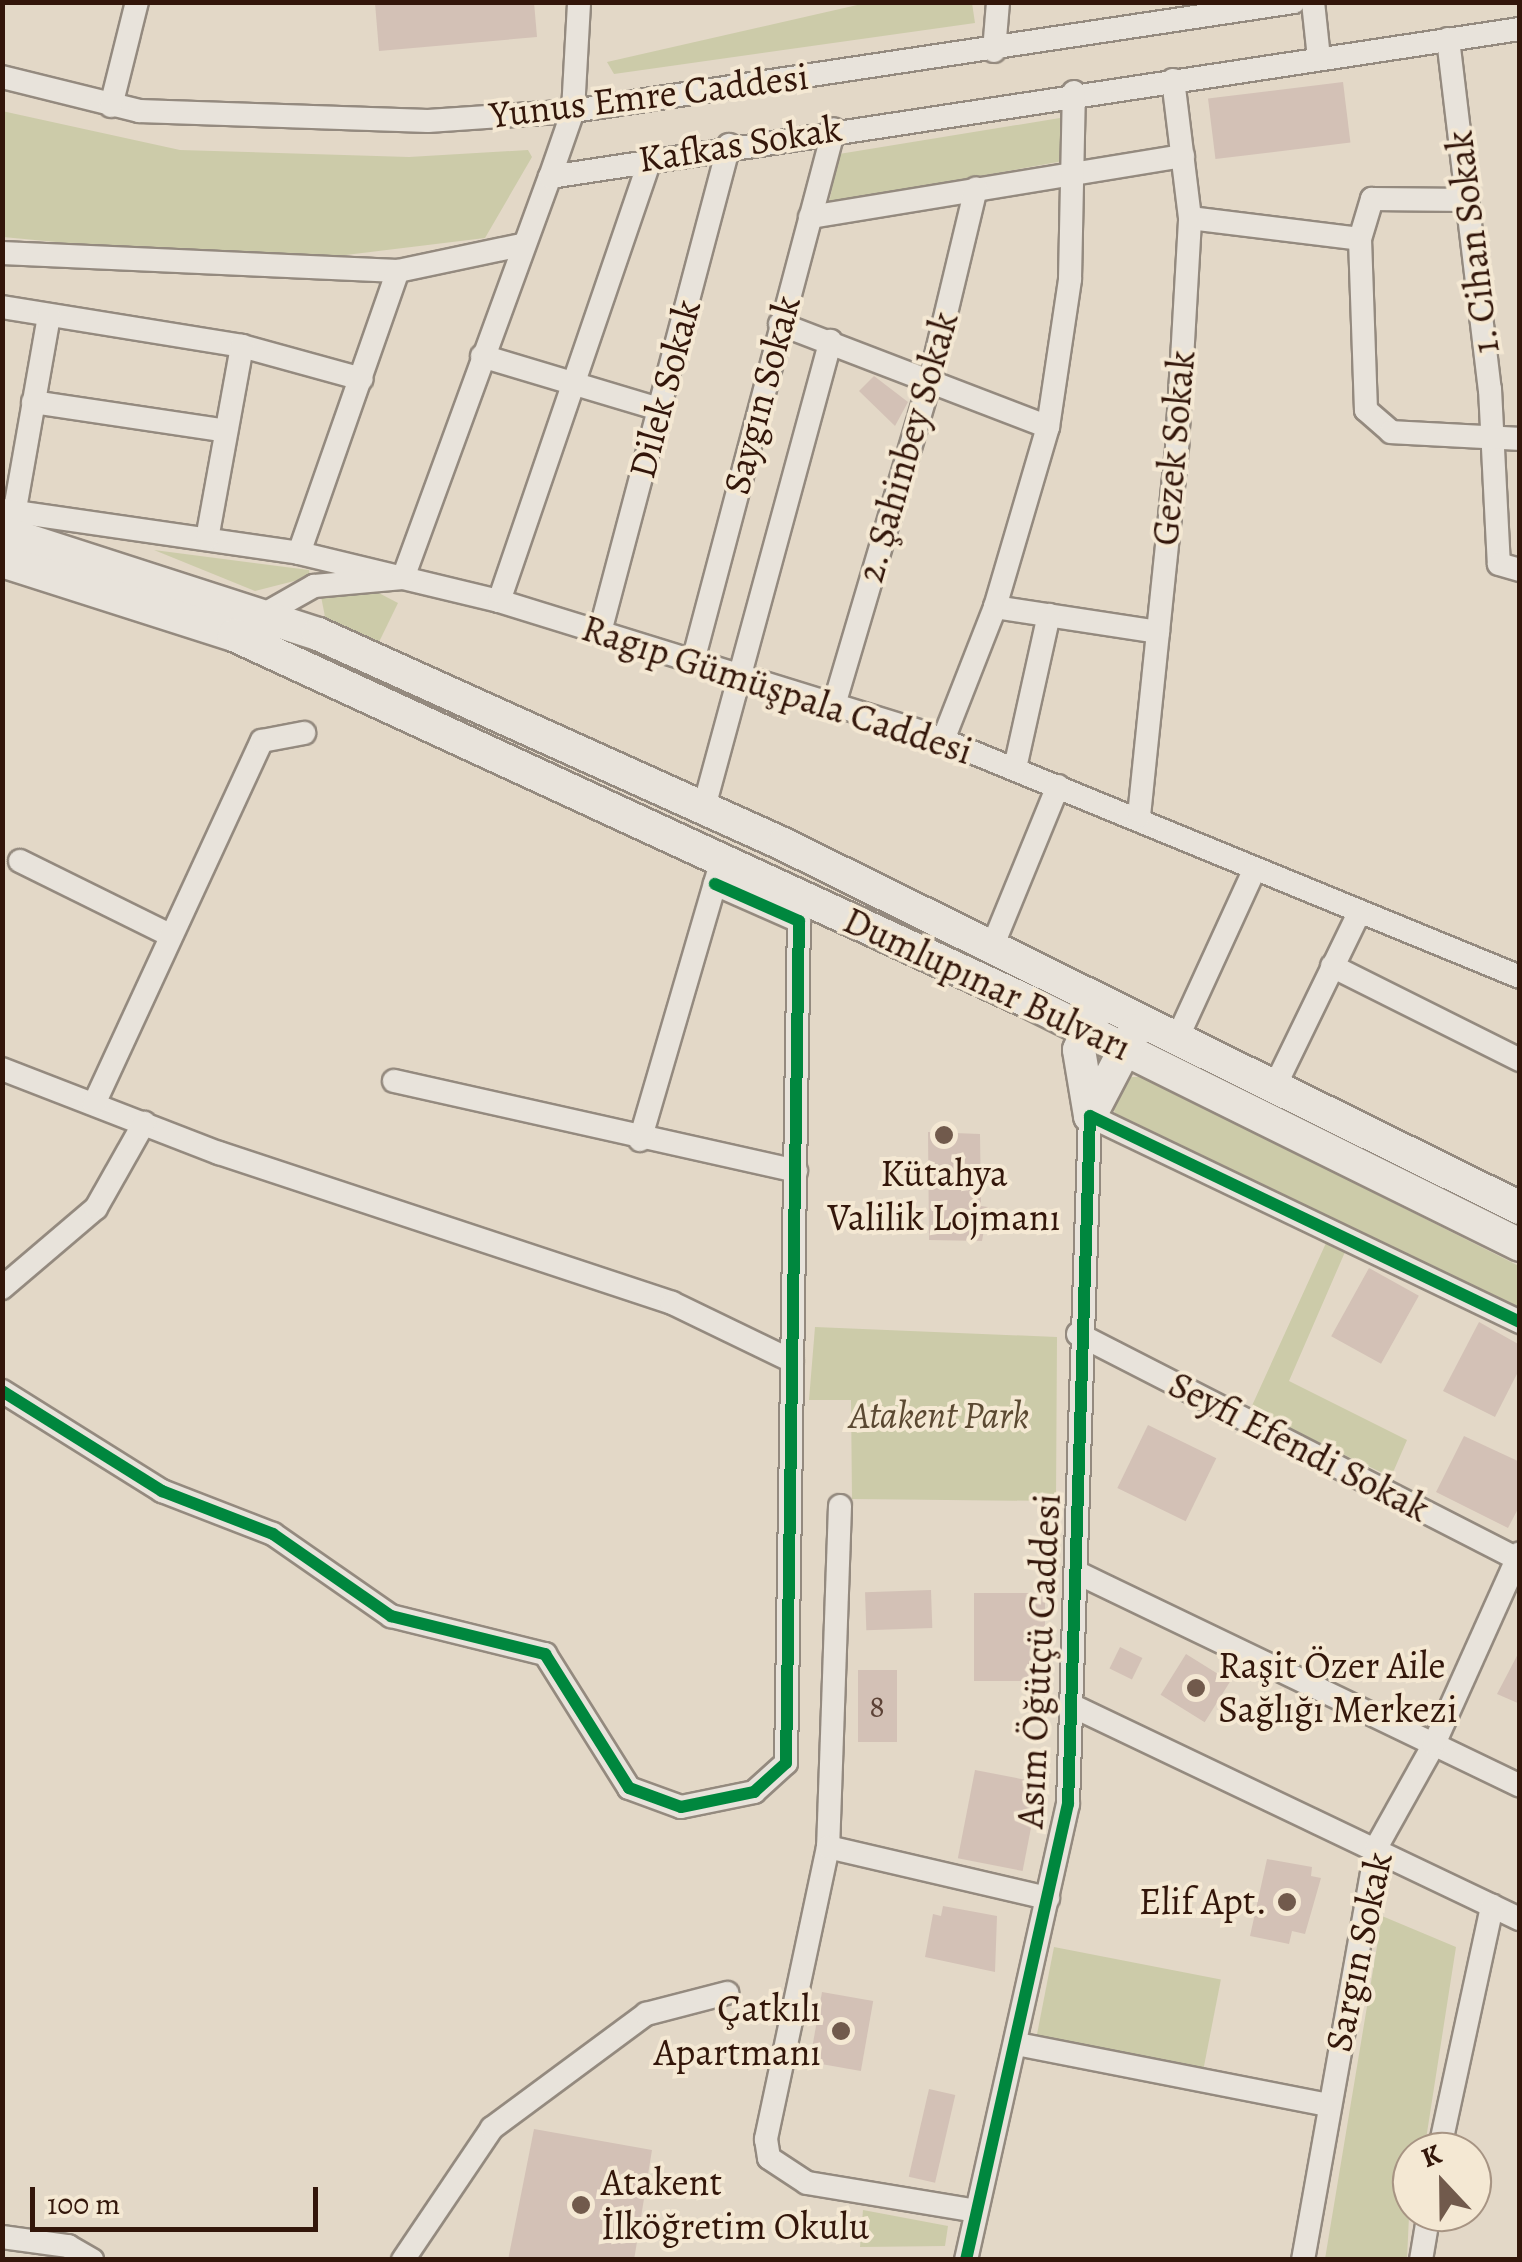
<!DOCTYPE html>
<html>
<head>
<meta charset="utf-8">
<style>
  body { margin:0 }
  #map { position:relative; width:1522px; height:2262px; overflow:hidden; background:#e3d8c7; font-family:Alegreya,serif }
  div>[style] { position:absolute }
  .green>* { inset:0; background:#cccba9; transform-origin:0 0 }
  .building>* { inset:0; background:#d3c1b6; transform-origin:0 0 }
  .roads { filter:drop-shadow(2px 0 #948a7f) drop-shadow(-2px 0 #948a7f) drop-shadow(0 2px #948a7f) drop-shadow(0 -2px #948a7f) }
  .street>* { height:22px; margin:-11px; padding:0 11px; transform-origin:11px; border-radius:11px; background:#e8e3db }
  .secondary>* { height:32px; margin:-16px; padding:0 16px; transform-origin:16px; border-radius:16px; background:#e8e3db }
  .cycleway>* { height:12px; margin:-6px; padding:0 6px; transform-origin:6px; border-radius:6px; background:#00873e }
  .dots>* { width:28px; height:28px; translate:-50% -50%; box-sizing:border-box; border:5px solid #f4e8d3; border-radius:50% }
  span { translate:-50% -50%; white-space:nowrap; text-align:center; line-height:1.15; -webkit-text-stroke:8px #f4e8d3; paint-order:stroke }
  .number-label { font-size:32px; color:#5c4236 }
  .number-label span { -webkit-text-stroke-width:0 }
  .street-label { font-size:38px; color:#33160a }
  .poi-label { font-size:38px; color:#33160a }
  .left { translate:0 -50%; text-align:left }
  .right { translate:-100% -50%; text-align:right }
  .park-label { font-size:38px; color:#5b4932; font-style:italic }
  .frame { position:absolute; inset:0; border:5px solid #33160a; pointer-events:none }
  .north { position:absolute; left:1392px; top:2132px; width:100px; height:100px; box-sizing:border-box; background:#f4e8d3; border:2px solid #a79483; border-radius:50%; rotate:338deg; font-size:28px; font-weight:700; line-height:40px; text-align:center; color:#33160a }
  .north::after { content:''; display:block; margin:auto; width:35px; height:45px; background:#715a4c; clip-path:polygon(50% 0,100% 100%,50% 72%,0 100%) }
  .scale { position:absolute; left:30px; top:2187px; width:288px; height:45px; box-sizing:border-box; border:5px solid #33160a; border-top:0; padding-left:12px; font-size:30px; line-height:35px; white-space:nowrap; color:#33160a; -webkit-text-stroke:8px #f4e8d3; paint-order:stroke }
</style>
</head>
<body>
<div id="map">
  <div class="green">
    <i style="clip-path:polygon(866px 3px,972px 3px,975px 23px,614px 74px,607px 62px)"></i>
    <i style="clip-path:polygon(2px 111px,180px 150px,409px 157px,528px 150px,532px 157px,485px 238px,313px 259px,109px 247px,3px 237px)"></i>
    <i style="clip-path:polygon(1072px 116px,1069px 160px,829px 203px,839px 154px)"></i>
    <i style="clip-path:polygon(154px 550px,309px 570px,310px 577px,255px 591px)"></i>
    <i style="clip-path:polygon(373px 590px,398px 603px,379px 642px,326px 622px,320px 591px)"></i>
    <i style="clip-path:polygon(1128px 1077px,1143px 1077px,1519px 1266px,1519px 1320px,1118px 1126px,1111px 1098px)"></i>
    <i style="clip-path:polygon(1326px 1243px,1345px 1252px,1289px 1381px,1407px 1440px,1391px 1477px,1250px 1410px)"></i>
    <i style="clip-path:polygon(815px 1327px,1057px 1337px,1056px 1501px,852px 1499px,851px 1400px,809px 1400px)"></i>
    <i style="clip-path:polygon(1382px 1916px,1456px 1947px,1424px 2152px,1412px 2152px,1407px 2259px,1325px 2259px)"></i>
    <i style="left:1054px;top:1947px;width:170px;height:90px;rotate:11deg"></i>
    <i style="clip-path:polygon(863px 2210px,948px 2226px,945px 2246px,860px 2247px)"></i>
  </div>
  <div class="building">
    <i style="clip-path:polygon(534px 2px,537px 37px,379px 51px,375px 3px)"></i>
    <i style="left:1343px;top:82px;width:61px;height:136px;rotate:83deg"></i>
    <i style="clip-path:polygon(874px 376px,908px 402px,895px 426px,859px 391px)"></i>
    <i style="clip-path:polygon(928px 1132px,980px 1134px,981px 1206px,988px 1207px,982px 1241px,929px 1240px)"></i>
    <i style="left:1369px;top:1268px;width:57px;height:78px;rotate:29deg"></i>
    <i style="clip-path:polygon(1479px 1322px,1520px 1345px,1520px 1368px,1495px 1417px,1443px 1391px)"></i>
    <i style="left:1148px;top:1425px;width:76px;height:70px;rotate:26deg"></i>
    <i style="clip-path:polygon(1464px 1436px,1520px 1462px,1520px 1505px,1508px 1528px,1436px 1492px)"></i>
    <i style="left:931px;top:1590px;width:38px;height:66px;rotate:88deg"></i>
    <i style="left:974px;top:1593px;width:71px;height:88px"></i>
    <i style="left:1120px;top:1647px;width:25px;height:24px;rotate:26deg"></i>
    <i style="clip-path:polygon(1520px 1650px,1520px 1704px,1497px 1694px)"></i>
    <i style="left:1186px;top:1654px;width:52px;height:48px;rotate:32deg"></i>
    <i style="left:858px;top:1670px;width:39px;height:72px"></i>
    <i style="left:975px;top:1770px;width:66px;height:90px;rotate:11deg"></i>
    <i style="clip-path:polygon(1267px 1859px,1312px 1867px,1311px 1876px,1321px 1878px,1305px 1934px,1292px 1931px,1289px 1944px,1250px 1936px)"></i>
    <i style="clip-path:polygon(943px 1906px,997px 1916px,995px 1972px,925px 1957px,933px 1914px,941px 1916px)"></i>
    <i style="left:822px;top:1992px;width:52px;height:71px;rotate:10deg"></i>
    <i style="left:929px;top:2089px;width:27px;height:90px;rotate:13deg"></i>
    <i style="clip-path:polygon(534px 2129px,652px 2150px,634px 2260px,508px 2260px)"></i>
  </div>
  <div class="roads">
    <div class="street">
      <i style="left:1313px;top:2px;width:56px;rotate:83.9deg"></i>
      <i style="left:1448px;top:39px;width:353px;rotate:83.2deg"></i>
      <i style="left:1490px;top:389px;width:175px;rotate:87.1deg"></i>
      <i style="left:1499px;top:564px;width:22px;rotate:16deg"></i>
      <i style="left:994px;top:51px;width:49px;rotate:-85.3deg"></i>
      <i style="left:2px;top:77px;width:141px;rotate:13.9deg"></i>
      <i style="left:139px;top:111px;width:289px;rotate:2deg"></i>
      <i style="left:428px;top:121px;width:145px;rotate:-3.9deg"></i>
      <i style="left:573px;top:111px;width:729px;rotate:-8.6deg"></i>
      <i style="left:111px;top:106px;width:107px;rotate:-76deg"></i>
      <i style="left:550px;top:177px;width:70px;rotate:-70.8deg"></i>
      <i style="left:573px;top:111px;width:109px;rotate:-86.8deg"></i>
      <i style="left:810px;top:217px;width:378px;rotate:-9.3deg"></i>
      <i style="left:1190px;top:218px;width:171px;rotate:7deg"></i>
      <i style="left:1360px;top:239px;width:42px;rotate:-73.3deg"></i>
      <i style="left:1372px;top:199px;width:96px;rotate:0.6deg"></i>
      <i style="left:1360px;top:239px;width:171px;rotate:88deg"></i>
      <i style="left:1366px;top:410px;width:33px;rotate:41deg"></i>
      <i style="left:1391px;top:432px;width:129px;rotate:3.1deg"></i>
      <i style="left:2px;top:253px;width:396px;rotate:2.6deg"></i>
      <i style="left:398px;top:271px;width:126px;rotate:-11.9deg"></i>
      <i style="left:2px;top:307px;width:243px;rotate:9.2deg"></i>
      <i style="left:242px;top:346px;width:124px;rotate:15.4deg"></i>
      <i style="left:780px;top:324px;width:287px;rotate:21deg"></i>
      <i style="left:482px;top:356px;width:185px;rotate:16.7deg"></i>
      <i style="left:33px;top:402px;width:195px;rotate:8.5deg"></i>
      <i style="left:15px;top:509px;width:196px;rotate:-80deg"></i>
      <i style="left:2px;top:510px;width:300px;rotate:8.2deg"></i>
      <i style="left:299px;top:553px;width:206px;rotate:13.5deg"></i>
      <i style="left:499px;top:601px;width:449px;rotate:17.2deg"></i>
      <i style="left:928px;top:734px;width:640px;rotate:22.32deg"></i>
      <i style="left:207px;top:539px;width:196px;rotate:-79.7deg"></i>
      <i style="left:299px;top:553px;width:299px;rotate:-70.7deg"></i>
      <i style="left:499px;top:601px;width:468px;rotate:-71.1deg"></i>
      <i style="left:995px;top:607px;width:165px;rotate:8.7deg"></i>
      <i style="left:268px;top:612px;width:53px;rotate:-29.5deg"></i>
      <i style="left:314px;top:586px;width:89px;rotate:-5.1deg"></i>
      <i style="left:403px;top:578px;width:427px;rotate:-69.9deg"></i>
      <i style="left:550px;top:177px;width:981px;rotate:-8.68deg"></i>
      <i style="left:600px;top:632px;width:504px;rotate:-75.16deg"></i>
      <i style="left:693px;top:661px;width:550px;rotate:-75.16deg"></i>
      <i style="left:834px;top:705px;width:339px;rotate:-73.5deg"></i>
      <i style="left:930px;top:380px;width:197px;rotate:-76.5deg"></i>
      <i style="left:943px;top:740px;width:143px;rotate:-68.6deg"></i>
      <i style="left:995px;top:607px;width:188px;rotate:-73.6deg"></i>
      <i style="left:1048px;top:427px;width:150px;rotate:-81.5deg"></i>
      <i style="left:1070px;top:279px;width:187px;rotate:-88.8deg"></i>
      <i style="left:1015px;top:768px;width:157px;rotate:-77.5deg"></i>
      <i style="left:704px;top:807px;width:483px;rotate:-74.8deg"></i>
      <i style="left:1139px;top:816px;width:372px;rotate:-84.1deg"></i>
      <i style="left:1177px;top:446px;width:228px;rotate:-86.7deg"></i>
      <i style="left:1190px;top:218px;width:139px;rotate:-97deg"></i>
      <i style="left:20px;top:861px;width:167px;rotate:26.3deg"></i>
      <i style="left:992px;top:947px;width:174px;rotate:-67.7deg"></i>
      <i style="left:1332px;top:966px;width:210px;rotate:26.6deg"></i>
      <i style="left:1176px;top:1041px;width:187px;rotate:-65.4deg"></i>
      <i style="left:2px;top:1069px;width:233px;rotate:21.2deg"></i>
      <i style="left:219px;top:1153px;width:477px;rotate:18.3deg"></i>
      <i style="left:672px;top:1303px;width:133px;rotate:25.8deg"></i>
      <i style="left:394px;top:1081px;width:412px;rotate:12.6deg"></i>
      <i style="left:1275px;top:1086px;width:192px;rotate:-64.1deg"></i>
      <i style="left:94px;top:1104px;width:400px;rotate:-65.2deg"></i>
      <i style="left:262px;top:741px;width:43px;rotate:-10.8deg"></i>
      <i style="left:640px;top:1140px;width:281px;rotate:-73.7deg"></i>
      <i style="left:2px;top:1288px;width:123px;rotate:-40.4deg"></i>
      <i style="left:96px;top:1208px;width:98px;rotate:-60.5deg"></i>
      <i style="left:1078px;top:1334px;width:496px;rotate:27.1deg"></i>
      <i style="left:2px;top:1391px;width:189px;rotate:32deg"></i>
      <i style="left:162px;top:1491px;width:119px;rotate:21.2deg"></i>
      <i style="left:273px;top:1534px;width:144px;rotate:34.8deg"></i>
      <i style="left:391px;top:1616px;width:159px;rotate:13.9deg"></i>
      <i style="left:545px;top:1654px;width:158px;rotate:57.9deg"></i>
      <i style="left:629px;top:1788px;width:55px;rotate:20.1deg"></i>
      <i style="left:681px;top:1807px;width:75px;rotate:-11.6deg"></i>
      <i style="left:754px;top:1792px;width:43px;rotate:-42.2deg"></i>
      <i style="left:786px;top:1763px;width:842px;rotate:-89.12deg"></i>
      <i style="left:799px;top:921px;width:92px;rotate:-156.2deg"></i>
      <i style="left:840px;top:1506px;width:341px;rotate:92deg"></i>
      <i style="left:828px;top:1847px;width:299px;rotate:102deg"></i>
      <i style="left:766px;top:2139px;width:19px;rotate:81deg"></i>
      <i style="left:769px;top:2158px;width:45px;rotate:33.3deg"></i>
      <i style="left:807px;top:2183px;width:171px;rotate:9.4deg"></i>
      <i style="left:1080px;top:1574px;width:488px;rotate:25.7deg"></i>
      <i style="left:1075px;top:1707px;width:493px;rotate:25.5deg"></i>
      <i style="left:828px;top:1847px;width:226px;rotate:13.1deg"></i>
      <i style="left:1017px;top:2044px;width:317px;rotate:11.1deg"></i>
      <i style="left:1439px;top:2152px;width:252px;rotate:-77.8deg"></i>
      <i style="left:2px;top:2237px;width:67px;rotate:7.8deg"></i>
      <i style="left:68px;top:2246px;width:28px;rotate:30deg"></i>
      <i style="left:403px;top:2260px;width:159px;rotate:-56deg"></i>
      <i style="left:492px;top:2128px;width:192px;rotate:-36.5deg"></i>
      <i style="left:646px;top:2014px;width:84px;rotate:-14.5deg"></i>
      <i style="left:966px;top:2260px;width:467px;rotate:-77.4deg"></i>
      <i style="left:1068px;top:1804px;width:688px;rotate:-88.17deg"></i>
      <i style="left:1090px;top:1116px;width:477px;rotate:25.6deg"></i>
      <i style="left:1303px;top:2260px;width:421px;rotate:-79.9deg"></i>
      <i style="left:1377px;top:1846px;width:117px;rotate:-60.8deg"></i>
      <i style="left:1434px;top:1744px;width:209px;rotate:-65.8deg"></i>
      <i style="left:1421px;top:2260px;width:49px;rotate:-80.5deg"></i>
    </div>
    <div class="secondary">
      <i style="left:2px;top:532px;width:332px;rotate:17.9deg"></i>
      <i style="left:318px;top:634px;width:510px;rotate:24.3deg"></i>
      <i style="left:783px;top:844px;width:822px;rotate:26.28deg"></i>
      <i style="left:2px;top:561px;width:244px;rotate:17.7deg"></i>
      <i style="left:234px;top:635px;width:873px;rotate:24.78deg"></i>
      <i style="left:1027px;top:1001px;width:550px;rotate:26.33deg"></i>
      <i style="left:1095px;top:1012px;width:41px;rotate:112.8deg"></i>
      <i style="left:1079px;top:1050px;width:67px;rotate:80.5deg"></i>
      <i style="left:1090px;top:1116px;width:97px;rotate:-62.4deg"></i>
    </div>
  </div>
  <div class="cycleway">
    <i style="left:2px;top:1391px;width:189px;rotate:32deg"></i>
    <i style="left:162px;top:1491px;width:119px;rotate:21.2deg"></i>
    <i style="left:273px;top:1534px;width:144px;rotate:34.8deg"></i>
    <i style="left:391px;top:1616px;width:159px;rotate:13.9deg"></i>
    <i style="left:545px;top:1654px;width:158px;rotate:57.9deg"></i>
    <i style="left:629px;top:1788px;width:55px;rotate:20.1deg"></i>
    <i style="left:681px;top:1807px;width:75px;rotate:-11.6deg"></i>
    <i style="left:754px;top:1792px;width:43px;rotate:-42.2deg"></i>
    <i style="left:786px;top:1763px;width:842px;rotate:-89.12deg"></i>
    <i style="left:799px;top:921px;width:92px;rotate:-156.2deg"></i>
    <i style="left:966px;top:2260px;width:467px;rotate:-77.4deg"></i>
    <i style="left:1068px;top:1804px;width:688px;rotate:-88.17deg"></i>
    <i style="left:1090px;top:1116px;width:477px;rotate:25.6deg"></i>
  </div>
  <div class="dots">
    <i style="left:944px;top:1135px;background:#715a4c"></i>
    <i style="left:1196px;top:1688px;background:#715a4c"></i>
    <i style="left:1287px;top:1902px;background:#715a4c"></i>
    <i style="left:841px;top:2031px;background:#715a4c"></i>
    <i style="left:581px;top:2205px;background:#715a4c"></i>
  </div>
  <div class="number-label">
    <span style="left:877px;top:1706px">8</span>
  </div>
  <div class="street-label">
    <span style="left:649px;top:96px;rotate:-7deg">Yunus Emre Caddesi</span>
    <span style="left:740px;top:144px;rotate:-9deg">Kafkas Sokak</span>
    <span style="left:1473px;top:242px;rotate:-97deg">1. Cihan Sokak</span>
    <span style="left:665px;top:389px;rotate:-75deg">Dilek Sokak</span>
    <span style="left:762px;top:395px;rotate:-75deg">Saygın Sokak</span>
    <span style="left:908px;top:447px;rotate:-74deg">2. Şahinbey Sokak</span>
    <span style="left:1174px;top:448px;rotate:-85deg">Gezek Sokak</span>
    <span style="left:777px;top:690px;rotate:18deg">Ragıp Gümüşpala Caddesi</span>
    <span style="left:987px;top:984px;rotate:25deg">Dumlupınar Bulvarı</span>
    <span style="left:1299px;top:1447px;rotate:27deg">Seyfi Efendi Sokak</span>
    <span style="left:1039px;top:1661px;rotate:-87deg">Asım Öğütçü Caddesi</span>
    <span style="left:1359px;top:1952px;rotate:-78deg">Sargın Sokak</span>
  </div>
  <div class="poi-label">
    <span style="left:944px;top:1196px">Kütahya<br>Valilik Lojmanı</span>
    <span class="left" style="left:1218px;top:1688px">Raşit Özer Aile<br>Sağlığı Merkezi</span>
    <span class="right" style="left:1267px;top:1902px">Elif Apt.</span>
    <span class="right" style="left:821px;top:2031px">Çatkılı<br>Apartmanı</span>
    <span class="left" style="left:601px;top:2205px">Atakent<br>İlköğretim Okulu</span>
  </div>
  <div class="park-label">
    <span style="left:939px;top:1416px">Atakent Park</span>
  </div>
  <div class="frame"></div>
  <div class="north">K</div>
  <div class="scale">100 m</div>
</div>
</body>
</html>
